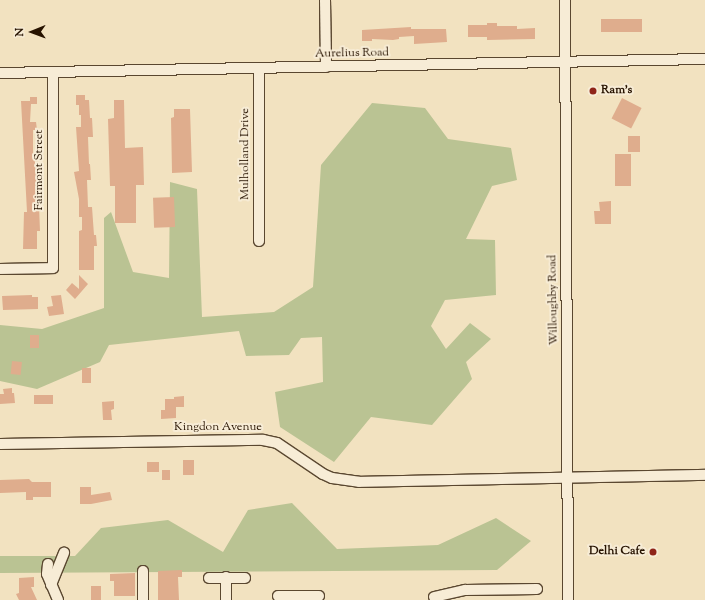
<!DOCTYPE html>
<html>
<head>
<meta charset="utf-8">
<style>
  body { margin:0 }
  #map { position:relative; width:705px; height:600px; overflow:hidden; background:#f2e2c0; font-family:"Sorts Mill Goudy",serif }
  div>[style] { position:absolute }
  .green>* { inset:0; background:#bac393 }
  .building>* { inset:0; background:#dfad8d; transform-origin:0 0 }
  .roads { filter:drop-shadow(1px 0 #5a4730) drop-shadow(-1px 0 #5a4730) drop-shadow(0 1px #5a4730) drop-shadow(0 -1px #5a4730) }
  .minor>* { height:10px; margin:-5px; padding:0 5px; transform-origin:5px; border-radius:5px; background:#f7ecd6 }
  .dots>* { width:11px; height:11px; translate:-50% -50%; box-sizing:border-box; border:2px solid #f7ecd6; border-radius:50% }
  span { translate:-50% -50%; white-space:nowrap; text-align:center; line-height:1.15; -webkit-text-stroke:4px #f7ecd6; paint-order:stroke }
  .street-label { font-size:12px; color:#271300 }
  .poi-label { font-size:12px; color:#271300; font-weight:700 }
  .left { translate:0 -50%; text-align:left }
  .right { translate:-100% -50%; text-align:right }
  .north { position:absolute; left:12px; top:12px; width:40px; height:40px; -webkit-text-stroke:3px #f7ecd6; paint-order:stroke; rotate:269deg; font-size:11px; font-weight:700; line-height:16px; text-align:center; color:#271300 }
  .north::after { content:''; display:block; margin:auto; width:14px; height:18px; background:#271300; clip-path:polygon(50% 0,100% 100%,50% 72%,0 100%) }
</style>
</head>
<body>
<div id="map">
  <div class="green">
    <i style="clip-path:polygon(372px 103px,425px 108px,448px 139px,511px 148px,517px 180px,492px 186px,466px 239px,495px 240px,496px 295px,445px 300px,431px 326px,446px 349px,470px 323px,491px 339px,466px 362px,472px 379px,432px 425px,371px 417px,334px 462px,280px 427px,275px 392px,323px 382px,322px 337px,301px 338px,289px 355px,246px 356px,239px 331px,109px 345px,100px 362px,37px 389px,0 381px,0 325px,42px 329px,104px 308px,104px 218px,111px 212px,133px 272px,169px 278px,170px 182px,197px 189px,202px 317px,274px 312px,313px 287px,321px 165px)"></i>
    <i style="clip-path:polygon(292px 503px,337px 549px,438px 545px,496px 518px,531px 541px,497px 570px,0 573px,0 556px,75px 556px,101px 528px,168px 520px,223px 552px,248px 510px)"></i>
  </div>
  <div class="building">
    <i style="left:642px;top:19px;width:13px;height:41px;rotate:90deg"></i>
    <i style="clip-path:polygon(487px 23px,497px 23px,497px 26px,517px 26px,517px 29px,535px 28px,535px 39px,487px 40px,487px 37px,468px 37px,468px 25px,487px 25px)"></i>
    <i style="clip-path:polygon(411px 27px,411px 29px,446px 29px,447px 42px,414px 44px,414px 36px,399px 37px,399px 39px,393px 40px,372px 39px,372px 41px,362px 41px,362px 30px)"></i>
    <i style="clip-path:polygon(76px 95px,85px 95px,85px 100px,89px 100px,90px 118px,92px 118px,93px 137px,88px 137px,89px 164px,90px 164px,91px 180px,87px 180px,88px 207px,92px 207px,94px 235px,96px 235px,97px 246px,94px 246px,94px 270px,79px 270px,79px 231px,82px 230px,82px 217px,79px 217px,79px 199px,74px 172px,79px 171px,76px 127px,81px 127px,81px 115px,79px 115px,79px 105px,76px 105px)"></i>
    <i style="clip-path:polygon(30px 97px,37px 97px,37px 104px,31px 104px,30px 122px,36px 122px,37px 130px,33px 130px,33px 153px,37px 153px,40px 231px,37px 231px,37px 249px,23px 249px,24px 212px,27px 212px,21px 101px,30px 101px)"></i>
    <i style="left:622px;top:98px;width:22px;height:23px;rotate:27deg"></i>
    <i style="clip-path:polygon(114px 100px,124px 100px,125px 148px,143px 147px,144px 185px,136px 185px,136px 223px,115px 223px,115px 186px,110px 186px,108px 119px,114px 118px)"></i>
    <i style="clip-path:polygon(174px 109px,190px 109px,192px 172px,172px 173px,171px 118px,174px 117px)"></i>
    <i style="left:628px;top:136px;width:12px;height:16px"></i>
    <i style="left:615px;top:154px;width:16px;height:32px"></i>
    <i style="left:174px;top:197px;width:30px;height:21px;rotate:88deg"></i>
    <i style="clip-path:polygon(611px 201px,611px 224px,595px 224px,594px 211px,600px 211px,599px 202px)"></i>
    <i style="clip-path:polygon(79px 275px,88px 284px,75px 299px,66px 290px,72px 283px,79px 289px)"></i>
    <i style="clip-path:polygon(32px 295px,32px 297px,38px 297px,38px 309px,3px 310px,2px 296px)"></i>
    <i style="clip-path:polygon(61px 295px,64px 314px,49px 316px,47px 307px,53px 306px,51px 296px)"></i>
    <i style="left:39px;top:335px;width:13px;height:9px;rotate:90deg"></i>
    <i style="left:12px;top:361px;width:10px;height:13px;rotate:6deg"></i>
    <i style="left:82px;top:368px;width:9px;height:15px"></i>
    <i style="clip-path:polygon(12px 388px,12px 393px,14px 393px,15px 403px,0 404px,0 394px,4px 394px,3px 389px)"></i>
    <i style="left:53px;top:395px;width:9px;height:19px;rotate:90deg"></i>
    <i style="clip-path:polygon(184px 396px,184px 407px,176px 407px,176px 418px,161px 419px,161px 410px,165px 410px,165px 399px,174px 399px,174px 397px)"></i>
    <i style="clip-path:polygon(114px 401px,114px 409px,111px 410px,112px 420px,103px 420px,102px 402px)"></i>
    <i style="left:183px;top:460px;width:11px;height:15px"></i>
    <i style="left:147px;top:462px;width:12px;height:10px"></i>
    <i style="left:170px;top:470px;width:10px;height:8px;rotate:90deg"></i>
    <i style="clip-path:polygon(29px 479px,32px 482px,51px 482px,51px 497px,33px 497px,33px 500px,26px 500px,26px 492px,0 493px,0 480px)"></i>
    <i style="clip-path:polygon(80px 487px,91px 487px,91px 495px,110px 492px,112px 500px,91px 504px,80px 504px)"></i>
    <i style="clip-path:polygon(182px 570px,182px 577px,178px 577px,179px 600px,158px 600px,158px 571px)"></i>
    <i style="clip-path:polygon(135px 573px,135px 596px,114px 596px,114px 581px,110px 581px,110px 574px)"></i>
    <i style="clip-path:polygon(34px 577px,34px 587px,31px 587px,37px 600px,19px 600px,16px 594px,19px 593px,19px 578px)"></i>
    <i style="left:91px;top:586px;width:10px;height:14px"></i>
  </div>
  <div class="roads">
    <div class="minor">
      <i style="left:325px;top:0;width:67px;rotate:89.1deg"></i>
      <i style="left:565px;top:0;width:600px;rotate:89.71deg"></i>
      <i style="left:259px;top:68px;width:173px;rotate:90deg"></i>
      <i style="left:0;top:73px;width:705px;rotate:-1.14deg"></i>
      <i style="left:0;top:269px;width:53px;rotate:-1.1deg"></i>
      <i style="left:53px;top:268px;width:196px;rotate:-90deg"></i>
      <i style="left:0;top:444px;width:263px;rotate:-0.9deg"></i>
      <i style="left:263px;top:440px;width:14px;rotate:12deg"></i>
      <i style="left:277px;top:443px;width:55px;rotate:34deg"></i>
      <i style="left:323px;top:474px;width:10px;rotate:24deg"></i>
      <i style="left:332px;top:478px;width:27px;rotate:8deg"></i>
      <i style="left:359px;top:482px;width:346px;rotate:-1.2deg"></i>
      <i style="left:48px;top:564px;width:10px;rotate:96deg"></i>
      <i style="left:47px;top:574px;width:28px;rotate:67deg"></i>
      <i style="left:143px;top:571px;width:29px;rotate:90deg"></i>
      <i style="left:226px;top:577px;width:23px;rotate:90deg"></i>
      <i style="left:209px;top:578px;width:36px"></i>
      <i style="left:51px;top:585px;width:35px;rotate:-68deg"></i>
      <i style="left:278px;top:596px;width:41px"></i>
      <i style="left:434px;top:597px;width:32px;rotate:-13deg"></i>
      <i style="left:465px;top:590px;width:72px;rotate:-0.8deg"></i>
    </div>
  </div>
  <div class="dots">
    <i style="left:593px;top:91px;background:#8f2418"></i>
    <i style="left:653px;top:552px;background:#8f2418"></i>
  </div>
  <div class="street-label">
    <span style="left:352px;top:54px;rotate:-1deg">Aurelius Road</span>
    <span style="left:246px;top:154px;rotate:-90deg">Mulholland Drive</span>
    <span style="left:40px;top:170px;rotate:-90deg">Fairmont Street</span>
    <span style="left:554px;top:300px;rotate:-91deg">Willoughby Road</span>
    <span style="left:218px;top:428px">Kingdon Avenue</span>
  </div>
  <div class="poi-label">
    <span class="left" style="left:601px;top:91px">Ram's</span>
    <span class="right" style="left:645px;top:552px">Delhi Cafe</span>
  </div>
  <div class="north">N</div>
</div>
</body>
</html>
